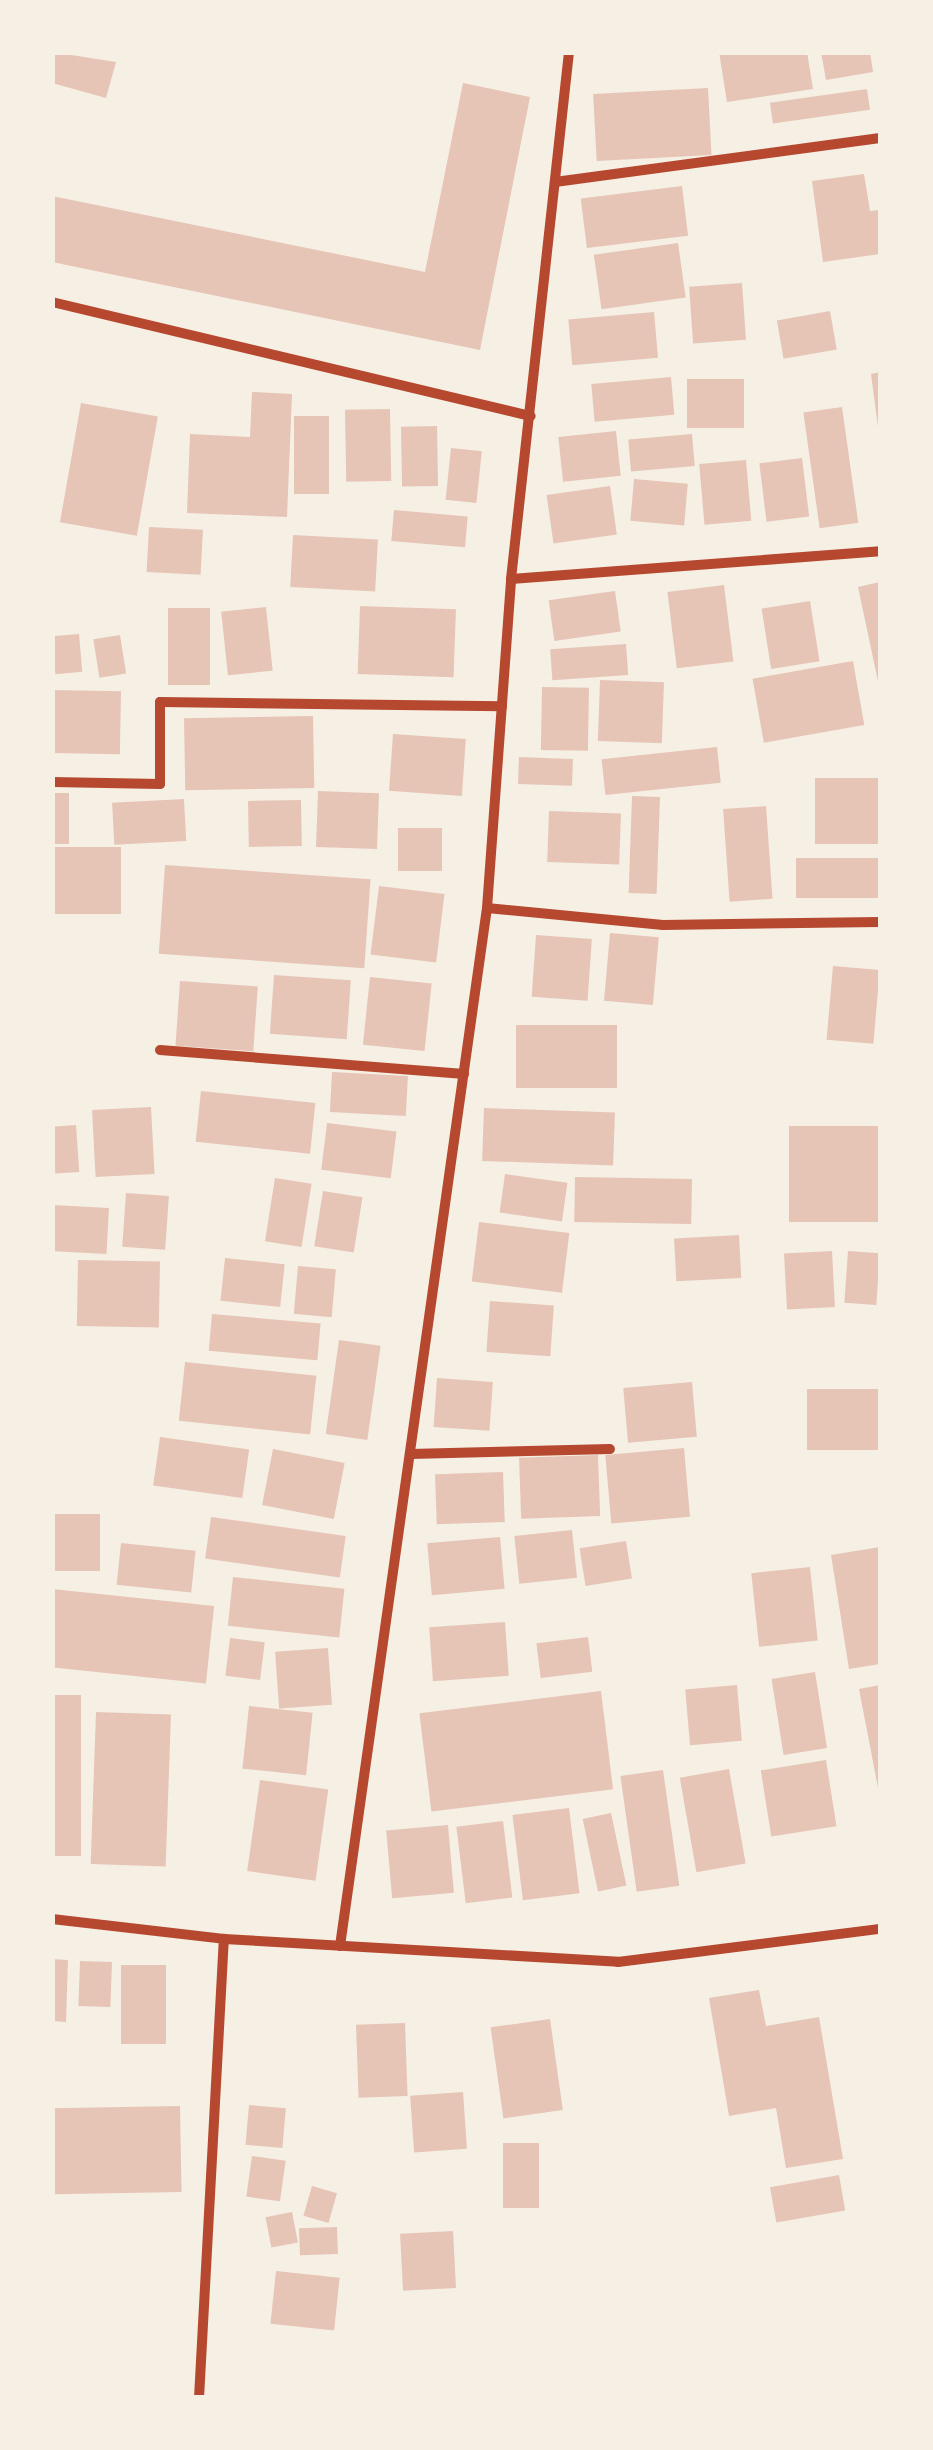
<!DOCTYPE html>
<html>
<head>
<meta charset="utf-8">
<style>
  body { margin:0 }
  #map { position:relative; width:933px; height:2450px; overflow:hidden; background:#f6efe4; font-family:Lato,sans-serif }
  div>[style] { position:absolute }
  .building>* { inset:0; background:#e6c5b7; transform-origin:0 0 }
  .minor>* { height:10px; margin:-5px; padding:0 5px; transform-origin:5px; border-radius:5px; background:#b5482f }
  span { translate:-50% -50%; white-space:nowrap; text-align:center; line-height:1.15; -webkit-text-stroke:10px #f6efe4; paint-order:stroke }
  .frame { position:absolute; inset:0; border:55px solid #f6efe4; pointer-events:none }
</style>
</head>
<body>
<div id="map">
  <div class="building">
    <i style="clip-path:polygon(52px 52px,116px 62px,106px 98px,52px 83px)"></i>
    <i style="clip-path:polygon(719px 52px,807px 52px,813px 89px,727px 102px)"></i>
    <i style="clip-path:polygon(821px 52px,870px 52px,873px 72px,826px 80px)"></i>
    <i style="clip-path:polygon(463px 83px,530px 97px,480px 350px,52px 262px,52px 196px,425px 272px)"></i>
    <i style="left:708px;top:88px;width:67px;height:115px;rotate:87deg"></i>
    <i style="left:867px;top:89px;width:21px;height:98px;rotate:82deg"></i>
    <i style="clip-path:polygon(864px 174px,870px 211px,880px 210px,880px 254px,823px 262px,812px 181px)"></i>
    <i style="left:682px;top:186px;width:50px;height:102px;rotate:83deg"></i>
    <i style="left:678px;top:243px;width:55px;height:85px;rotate:82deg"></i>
    <i style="left:742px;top:283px;width:57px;height:53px;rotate:86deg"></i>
    <i style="left:830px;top:311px;width:39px;height:54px;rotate:80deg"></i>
    <i style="left:654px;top:312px;width:46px;height:86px;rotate:85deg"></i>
    <i style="clip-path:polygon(880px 372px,880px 427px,878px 427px,871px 374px)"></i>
    <i style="left:671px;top:377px;width:38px;height:80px;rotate:85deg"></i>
    <i style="left:687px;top:379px;width:57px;height:49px"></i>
    <i style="clip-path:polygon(252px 392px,292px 394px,287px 517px,187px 513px,190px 434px,250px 437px)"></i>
    <i style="left:81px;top:403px;width:78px;height:121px;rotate:10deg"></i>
    <i style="left:842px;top:407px;width:117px;height:39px;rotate:82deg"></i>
    <i style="left:390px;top:409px;width:72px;height:45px;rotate:89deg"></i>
    <i style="left:294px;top:416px;width:35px;height:78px"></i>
    <i style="left:437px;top:426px;width:60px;height:36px;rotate:89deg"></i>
    <i style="left:616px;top:431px;width:45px;height:58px;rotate:84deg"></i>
    <i style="left:692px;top:434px;width:32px;height:64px;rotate:85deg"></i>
    <i style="left:451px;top:448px;width:31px;height:52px;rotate:6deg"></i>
    <i style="left:802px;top:458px;width:59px;height:43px;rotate:83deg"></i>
    <i style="left:746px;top:460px;width:61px;height:47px;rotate:85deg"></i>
    <i style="left:634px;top:479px;width:54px;height:42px;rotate:5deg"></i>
    <i style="left:610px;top:486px;width:49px;height:64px;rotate:82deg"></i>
    <i style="left:394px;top:510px;width:74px;height:31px;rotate:5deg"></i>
    <i style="left:149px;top:527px;width:54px;height:45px;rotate:3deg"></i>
    <i style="left:293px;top:535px;width:85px;height:52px;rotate:3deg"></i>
    <i style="clip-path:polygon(880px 582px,880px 686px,879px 686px,858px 587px)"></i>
    <i style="left:724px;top:585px;width:77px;height:57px;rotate:83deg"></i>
    <i style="left:615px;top:591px;width:41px;height:67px;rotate:82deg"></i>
    <i style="left:810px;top:601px;width:61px;height:49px;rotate:81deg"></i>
    <i style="left:360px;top:606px;width:96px;height:68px;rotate:2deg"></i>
    <i style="left:266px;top:607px;width:64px;height:45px;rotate:84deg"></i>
    <i style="left:168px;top:608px;width:42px;height:77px"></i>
    <i style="left:79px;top:634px;width:38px;height:27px;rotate:85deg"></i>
    <i style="left:120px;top:635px;width:39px;height:27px;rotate:81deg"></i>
    <i style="left:626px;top:644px;width:31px;height:76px;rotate:86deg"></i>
    <i style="left:853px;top:661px;width:65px;height:102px;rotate:80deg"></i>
    <i style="left:600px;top:680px;width:64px;height:61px;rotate:2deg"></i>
    <i style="left:542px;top:687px;width:47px;height:63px;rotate:1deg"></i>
    <i style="left:52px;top:690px;width:69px;height:63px;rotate:1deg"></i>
    <i style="left:313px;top:716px;width:72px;height:129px;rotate:89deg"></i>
    <i style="left:393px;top:734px;width:73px;height:57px;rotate:4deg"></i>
    <i style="left:717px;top:747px;width:36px;height:116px;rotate:84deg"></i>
    <i style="left:519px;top:757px;width:54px;height:27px;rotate:2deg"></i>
    <i style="left:880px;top:778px;width:66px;height:65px;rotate:90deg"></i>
    <i style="left:318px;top:791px;width:61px;height:56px;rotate:2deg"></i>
    <i style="left:52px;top:793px;width:17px;height:51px"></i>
    <i style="left:632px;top:796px;width:28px;height:97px;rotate:2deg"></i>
    <i style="left:184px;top:799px;width:42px;height:72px;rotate:87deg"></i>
    <i style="left:301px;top:800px;width:46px;height:53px;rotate:89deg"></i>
    <i style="left:766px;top:806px;width:93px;height:43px;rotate:86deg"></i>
    <i style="left:549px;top:811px;width:72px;height:51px;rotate:2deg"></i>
    <i style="left:398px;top:828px;width:44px;height:43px"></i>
    <i style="left:52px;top:847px;width:69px;height:67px"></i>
    <i style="left:880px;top:858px;width:40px;height:84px;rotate:90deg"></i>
    <i style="left:165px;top:865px;width:206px;height:89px;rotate:4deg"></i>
    <i style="left:379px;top:886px;width:66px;height:69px;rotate:7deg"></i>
    <i style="left:610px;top:933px;width:49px;height:68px;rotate:5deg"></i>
    <i style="left:536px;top:935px;width:56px;height:62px;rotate:4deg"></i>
    <i style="left:833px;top:966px;width:47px;height:74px;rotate:5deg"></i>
    <i style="left:274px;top:975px;width:77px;height:59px;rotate:4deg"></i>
    <i style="left:370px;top:977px;width:62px;height:68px;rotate:6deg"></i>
    <i style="left:180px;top:981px;width:78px;height:65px;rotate:4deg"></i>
    <i style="left:516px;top:1025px;width:101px;height:63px"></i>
    <i style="left:332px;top:1072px;width:76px;height:40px;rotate:3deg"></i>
    <i style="left:201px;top:1091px;width:115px;height:51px;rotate:6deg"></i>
    <i style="left:151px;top:1107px;width:67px;height:59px;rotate:87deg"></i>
    <i style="left:484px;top:1108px;width:131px;height:53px;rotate:2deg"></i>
    <i style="left:327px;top:1123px;width:70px;height:47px;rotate:7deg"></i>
    <i style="left:76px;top:1125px;width:47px;height:24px;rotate:86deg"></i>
    <i style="left:880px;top:1126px;width:96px;height:91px;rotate:90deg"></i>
    <i style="left:505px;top:1174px;width:63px;height:39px;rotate:8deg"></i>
    <i style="left:575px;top:1177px;width:117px;height:45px;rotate:1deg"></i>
    <i style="left:275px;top:1178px;width:37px;height:64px;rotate:9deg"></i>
    <i style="left:323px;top:1191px;width:40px;height:56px;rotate:9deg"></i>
    <i style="left:126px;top:1193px;width:43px;height:54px;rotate:4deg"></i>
    <i style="left:52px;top:1205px;width:57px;height:46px;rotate:3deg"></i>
    <i style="left:479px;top:1222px;width:91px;height:60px;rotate:7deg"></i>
    <i style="left:739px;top:1235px;width:43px;height:65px;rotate:87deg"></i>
    <i style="left:832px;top:1251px;width:56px;height:48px;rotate:87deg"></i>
    <i style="left:848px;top:1251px;width:32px;height:52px;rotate:4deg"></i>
    <i style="left:225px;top:1258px;width:60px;height:43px;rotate:6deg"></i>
    <i style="left:78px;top:1260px;width:82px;height:66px;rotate:1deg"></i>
    <i style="left:298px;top:1266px;width:38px;height:48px;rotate:5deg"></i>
    <i style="left:490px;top:1301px;width:64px;height:51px;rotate:4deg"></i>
    <i style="left:212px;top:1314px;width:109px;height:37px;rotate:5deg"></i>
    <i style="left:339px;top:1340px;width:42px;height:95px;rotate:8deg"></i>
    <i style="left:185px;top:1362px;width:132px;height:59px;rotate:6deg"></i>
    <i style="left:437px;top:1378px;width:56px;height:49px;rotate:4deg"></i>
    <i style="left:692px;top:1382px;width:55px;height:69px;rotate:85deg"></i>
    <i style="left:880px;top:1389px;width:61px;height:73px;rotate:90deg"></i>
    <i style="left:160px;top:1437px;width:90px;height:49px;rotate:8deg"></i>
    <i style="left:684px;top:1448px;width:69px;height:79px;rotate:85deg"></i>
    <i style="left:273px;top:1449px;width:73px;height:57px;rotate:11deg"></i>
    <i style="left:598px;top:1455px;width:61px;height:79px;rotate:88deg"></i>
    <i style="left:503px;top:1472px;width:50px;height:68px;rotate:88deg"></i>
    <i style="left:52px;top:1514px;width:48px;height:57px"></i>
    <i style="left:211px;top:1517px;width:136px;height:42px;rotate:8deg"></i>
    <i style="left:572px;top:1530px;width:48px;height:58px;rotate:84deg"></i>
    <i style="left:500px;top:1537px;width:52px;height:73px;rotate:85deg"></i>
    <i style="left:626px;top:1541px;width:38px;height:47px;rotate:81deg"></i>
    <i style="left:121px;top:1543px;width:75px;height:42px;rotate:6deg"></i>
    <i style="clip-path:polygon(880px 1547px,880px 1664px,849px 1669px,831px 1555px)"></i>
    <i style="left:810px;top:1567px;width:74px;height:59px;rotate:84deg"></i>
    <i style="left:233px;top:1577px;width:112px;height:49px;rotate:6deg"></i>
    <i style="left:52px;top:1589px;width:163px;height:78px;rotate:6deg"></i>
    <i style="left:505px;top:1622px;width:54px;height:76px;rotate:86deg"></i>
    <i style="left:588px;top:1637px;width:35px;height:52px;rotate:83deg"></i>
    <i style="left:230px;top:1638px;width:35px;height:38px;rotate:7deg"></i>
    <i style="left:328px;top:1648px;width:57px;height:53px;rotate:86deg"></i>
    <i style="left:815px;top:1672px;width:77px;height:44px;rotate:81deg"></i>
    <i style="left:737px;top:1685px;width:56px;height:52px;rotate:85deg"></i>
    <i style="clip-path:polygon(880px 1685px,880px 1793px,879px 1793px,859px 1689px)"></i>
    <i style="left:601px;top:1691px;width:99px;height:183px;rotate:83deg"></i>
    <i style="left:52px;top:1695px;width:29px;height:161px"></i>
    <i style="left:249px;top:1706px;width:64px;height:63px;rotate:6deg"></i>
    <i style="left:96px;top:1712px;width:75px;height:152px;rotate:2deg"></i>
    <i style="left:826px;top:1760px;width:67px;height:66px;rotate:81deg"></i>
    <i style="left:729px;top:1769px;width:96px;height:50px;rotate:80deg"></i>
    <i style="left:663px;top:1770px;width:117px;height:43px;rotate:82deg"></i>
    <i style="left:260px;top:1780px;width:69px;height:92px;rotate:8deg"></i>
    <i style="left:569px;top:1808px;width:86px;height:57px;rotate:83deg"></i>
    <i style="left:611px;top:1813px;width:74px;height:29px;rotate:78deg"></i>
    <i style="left:503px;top:1821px;width:77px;height:47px;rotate:83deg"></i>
    <i style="left:448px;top:1825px;width:68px;height:62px;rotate:85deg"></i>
    <i style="clip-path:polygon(52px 1959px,68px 1960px,66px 2022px,52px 2021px)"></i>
    <i style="left:80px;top:1961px;width:32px;height:45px;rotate:2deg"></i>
    <i style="left:121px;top:1965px;width:45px;height:79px"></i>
    <i style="clip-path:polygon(759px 1990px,766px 2026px,819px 2017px,843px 2159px,786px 2168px,776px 2108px,729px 2116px,709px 1998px)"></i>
    <i style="left:550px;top:2019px;width:92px;height:60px;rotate:82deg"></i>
    <i style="left:405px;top:2023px;width:73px;height:49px;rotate:88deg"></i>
    <i style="left:463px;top:2092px;width:57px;height:53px;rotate:86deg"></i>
    <i style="left:249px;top:2105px;width:37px;height:40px;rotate:5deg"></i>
    <i style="left:180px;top:2106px;width:86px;height:128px;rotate:89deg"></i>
    <i style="left:503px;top:2143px;width:36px;height:65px"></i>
    <i style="left:252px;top:2156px;width:34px;height:41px;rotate:8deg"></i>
    <i style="left:839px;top:2175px;width:36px;height:70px;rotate:80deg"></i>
    <i style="left:312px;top:2186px;width:26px;height:31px;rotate:16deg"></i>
    <i style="left:292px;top:2212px;width:31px;height:27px;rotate:79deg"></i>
    <i style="left:337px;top:2227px;width:27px;height:38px;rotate:88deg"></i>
    <i style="left:453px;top:2231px;width:57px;height:53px;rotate:87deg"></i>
    <i style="left:276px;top:2271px;width:64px;height:53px;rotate:6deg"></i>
  </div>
  <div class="minor">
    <i style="left:555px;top:182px;width:328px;rotate:-7.7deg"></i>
    <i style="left:52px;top:302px;width:492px;rotate:13.4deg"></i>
    <i style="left:511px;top:579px;width:370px;rotate:-4.3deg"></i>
    <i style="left:52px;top:782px;width:108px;rotate:1.1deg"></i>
    <i style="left:160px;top:784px;width:82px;rotate:-90deg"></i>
    <i style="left:160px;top:702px;width:342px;rotate:0.7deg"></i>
    <i style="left:487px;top:908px;width:177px;rotate:5.5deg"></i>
    <i style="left:663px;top:925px;width:217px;rotate:-0.8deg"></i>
    <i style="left:160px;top:1050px;width:305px;rotate:4.5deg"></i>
    <i style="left:410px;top:1454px;width:200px;rotate:-1.4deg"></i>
    <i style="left:52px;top:1919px;width:173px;rotate:6.6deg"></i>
    <i style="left:224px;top:1939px;width:395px;rotate:3.3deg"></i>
    <i style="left:618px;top:1962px;width:264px;rotate:-7.2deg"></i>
    <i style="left:340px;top:1946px;width:1048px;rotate:-81.94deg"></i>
    <i style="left:487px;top:908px;width:330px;rotate:-85.8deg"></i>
    <i style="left:511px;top:579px;width:530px;rotate:-83.72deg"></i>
    <i style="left:199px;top:2398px;width:460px;rotate:-86.9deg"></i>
  </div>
  <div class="frame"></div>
</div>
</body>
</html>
